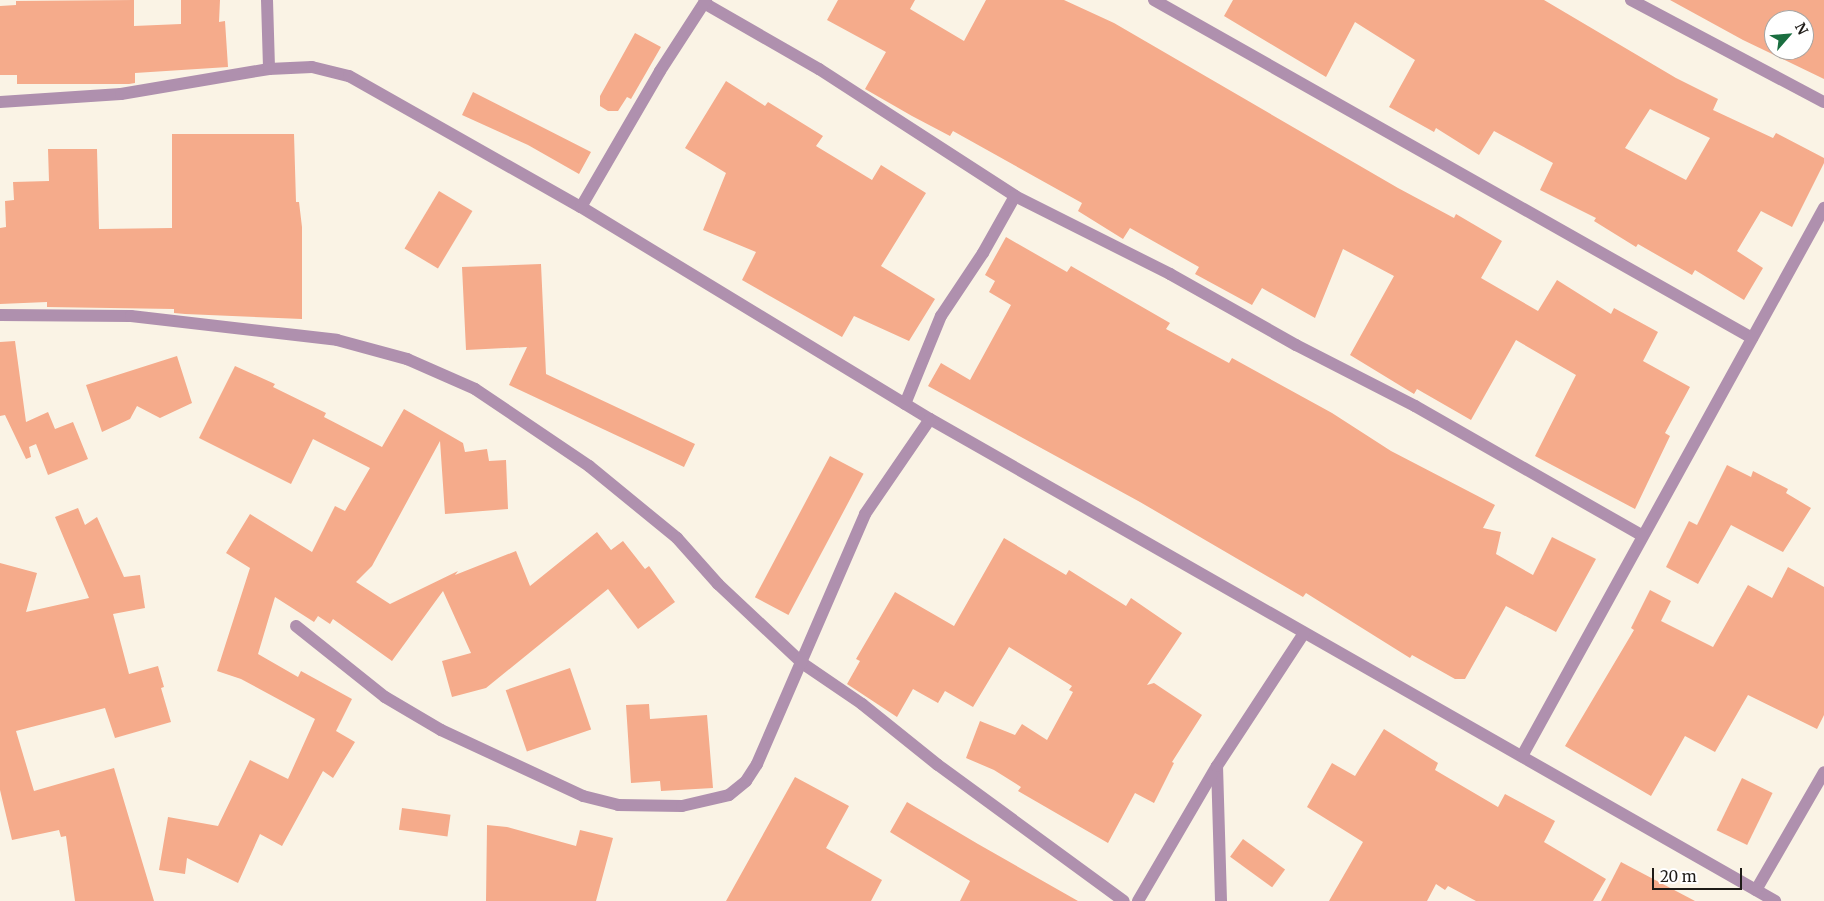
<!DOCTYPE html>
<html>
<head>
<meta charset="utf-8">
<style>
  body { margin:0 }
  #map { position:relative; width:1824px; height:901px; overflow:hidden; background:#faf3e5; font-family:Merriweather,serif }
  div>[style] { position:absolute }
  .building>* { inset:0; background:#f5ab8b; transform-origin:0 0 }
  .minor>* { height:12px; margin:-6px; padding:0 6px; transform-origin:6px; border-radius:6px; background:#af90ae }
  span { translate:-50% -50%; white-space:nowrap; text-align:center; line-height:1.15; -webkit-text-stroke:4px #fff; paint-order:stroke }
  .north { position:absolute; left:1764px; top:10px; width:50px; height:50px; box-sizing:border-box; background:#fff; border:1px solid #a5a4a2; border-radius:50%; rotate:63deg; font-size:14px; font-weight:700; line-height:20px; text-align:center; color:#1e1b17 }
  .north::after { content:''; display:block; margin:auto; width:18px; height:22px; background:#1a6e40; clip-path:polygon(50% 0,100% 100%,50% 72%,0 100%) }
  .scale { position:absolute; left:1652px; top:868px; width:90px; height:22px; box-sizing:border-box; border:2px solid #1e1b17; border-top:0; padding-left:6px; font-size:15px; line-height:18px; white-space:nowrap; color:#1e1b17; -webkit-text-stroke:4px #fff; paint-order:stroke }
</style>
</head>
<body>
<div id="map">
  <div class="building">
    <i style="clip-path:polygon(134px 0,134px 26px,181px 24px,181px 0,220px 0,219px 22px,225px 21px,228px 67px,135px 73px,135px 83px,129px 84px,17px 84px,17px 75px,0 75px,0 6px,16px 5px,16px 1px)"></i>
    <i style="clip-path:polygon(838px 0,915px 0,910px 9px,964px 41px,986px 0,1064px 0,1114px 23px,1398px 188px,1454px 218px,1456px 214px,1502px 241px,1481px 278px,1538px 311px,1557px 280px,1611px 314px,1614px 308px,1658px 332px,1643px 361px,1690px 387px,1665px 433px,1670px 436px,1635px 509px,1535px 456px,1576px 375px,1516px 340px,1471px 420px,1417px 389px,1414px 394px,1350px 355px,1394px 276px,1343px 249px,1315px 318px,1262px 288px,1252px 305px,1195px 274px,1199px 267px,1130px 228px,1123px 239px,1078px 211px,1082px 203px,953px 131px,950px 136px,912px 116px,865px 89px,886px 52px,827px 20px)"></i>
    <i style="clip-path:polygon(evenodd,1233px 0,1544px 0,1676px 78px,1718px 99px,1713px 110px,1773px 138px,1776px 133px,1824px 158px,1824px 163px,1792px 227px,1761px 211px,1737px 251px,1763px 268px,1744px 300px,1695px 270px,1692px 275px,1638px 244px,1636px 247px,1594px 221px,1596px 218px,1540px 190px,1553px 163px,1494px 131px,1479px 155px,1436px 128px,1434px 132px,1389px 107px,1415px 60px,1355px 22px,1326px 77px,1224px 16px,1233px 0,1650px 109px,1710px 138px,1686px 180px,1625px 148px,1650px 109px)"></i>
    <i style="clip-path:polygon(evenodd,1670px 0,1824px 0,1824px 79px,1743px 40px,1670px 0,1774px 20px,1804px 20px,1804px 50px,1774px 50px,1774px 20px)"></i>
    <i style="clip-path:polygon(635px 33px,661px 47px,631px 99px,627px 97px,618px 111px,608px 111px,600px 106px,600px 96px)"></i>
    <i style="clip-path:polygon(726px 81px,765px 106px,768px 102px,823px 136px,816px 146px,872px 180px,881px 165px,926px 193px,881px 266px,935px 299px,909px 341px,854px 316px,842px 337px,742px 280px,756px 252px,703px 230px,726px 173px,685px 148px)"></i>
    <i style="clip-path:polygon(473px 92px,591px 152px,579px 174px,528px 145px,462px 115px)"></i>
    <i style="clip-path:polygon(172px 134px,294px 134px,296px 202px,299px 202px,302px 227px,302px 319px,185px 314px,174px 313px,174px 309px,47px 307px,47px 302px,0 304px,0 228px,6px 227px,5px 201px,14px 200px,13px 182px,49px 181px,48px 149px,97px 149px,99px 229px,172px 228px)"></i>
    <i style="left:439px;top:191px;width:39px;height:67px;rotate:31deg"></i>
    <i style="clip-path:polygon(1006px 237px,1067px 272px,1071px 266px,1170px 323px,1166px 329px,1229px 363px,1232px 358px,1332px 413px,1391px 451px,1495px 505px,1483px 528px,1501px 532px,1496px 554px,1533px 575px,1552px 537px,1596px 559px,1556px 632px,1506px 606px,1465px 679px,1455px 679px,1412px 655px,1410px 658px,1306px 593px,1303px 597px,1140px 502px,928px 386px,941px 363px,970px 380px,1011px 305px,989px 292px,995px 281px,985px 275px)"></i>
    <i style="clip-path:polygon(541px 264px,546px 374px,695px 444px,684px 467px,509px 385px,527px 347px,466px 350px,462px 267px)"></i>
    <i style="clip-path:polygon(15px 341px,26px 422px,48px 412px,55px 429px,73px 422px,88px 459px,48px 475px,36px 444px,29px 447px,31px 457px,26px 459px,5px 415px,0 416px,0 342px)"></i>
    <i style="clip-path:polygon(177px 356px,192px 403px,160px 418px,137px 406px,130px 419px,102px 432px,86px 385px)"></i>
    <i style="clip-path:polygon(235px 366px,275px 384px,273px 387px,326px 413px,324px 417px,382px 447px,404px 409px,463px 443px,465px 452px,487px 449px,489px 461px,506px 460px,508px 509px,445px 514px,440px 441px,372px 566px,356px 582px,390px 604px,458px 571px,455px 575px,516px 551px,530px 586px,597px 532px,611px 550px,623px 541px,645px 569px,649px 566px,675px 602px,638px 629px,608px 589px,486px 688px,452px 697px,442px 661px,471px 653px,443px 591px,392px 661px,333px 619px,330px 624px,318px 616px,314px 622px,275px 597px,258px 654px,298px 677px,301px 671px,352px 699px,336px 731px,355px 742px,333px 778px,323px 771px,282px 846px,260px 834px,238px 883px,187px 858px,185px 874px,159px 870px,168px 817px,218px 826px,250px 760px,288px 779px,315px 719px,241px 679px,217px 671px,250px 568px,226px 553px,250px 514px,312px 552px,335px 506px,345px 511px,370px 468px,313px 439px,291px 484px,199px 438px)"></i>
    <i style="left:830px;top:456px;width:38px;height:160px;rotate:28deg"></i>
    <i style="clip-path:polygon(1727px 465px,1751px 477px,1753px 471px,1788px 489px,1786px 493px,1811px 508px,1783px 552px,1731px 525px,1698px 584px,1666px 567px,1689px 521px,1697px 525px)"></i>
    <i style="clip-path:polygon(78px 508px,85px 525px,97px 517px,124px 577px,140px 575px,145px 608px,113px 614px,129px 674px,158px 666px,164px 687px,161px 688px,171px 722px,115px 738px,105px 708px,16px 731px,34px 791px,114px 768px,154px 901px,75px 901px,66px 836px,61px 837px,59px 830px,12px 840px,0 790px,0 563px,37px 573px,26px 612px,89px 598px,55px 517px)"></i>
    <i style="clip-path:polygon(1004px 538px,1066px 575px,1069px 570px,1126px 606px,1131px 598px,1182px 633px,1147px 685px,1154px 683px,1202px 715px,1172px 762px,1174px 763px,1154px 803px,1135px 793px,1108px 843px,1018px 791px,1021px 787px,994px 770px,966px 758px,980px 721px,1015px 735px,1022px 724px,1047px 740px,1073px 692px,1069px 690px,1072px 686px,1009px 647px,973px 707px,945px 691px,938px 703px,913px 689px,897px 717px,847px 684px,860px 661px,856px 659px,895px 592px,954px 626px)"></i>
    <i style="clip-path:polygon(1788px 567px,1824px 587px,1824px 715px,1817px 729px,1748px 695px,1715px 752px,1685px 736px,1651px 796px,1565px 746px,1634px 630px,1631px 628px,1650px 590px,1671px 601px,1661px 621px,1713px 647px,1748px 585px,1772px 598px)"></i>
    <i style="left:570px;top:668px;width:65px;height:68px;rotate:71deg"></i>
    <i style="clip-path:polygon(649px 704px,650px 719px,707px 715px,713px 788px,661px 791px,660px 781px,631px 783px,626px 705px)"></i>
    <i style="clip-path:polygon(1384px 729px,1438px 763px,1435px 770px,1498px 807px,1505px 794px,1555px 821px,1544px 842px,1606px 879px,1593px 901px,1476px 901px,1448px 886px,1445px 890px,1436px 884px,1427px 901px,1329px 901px,1363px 842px,1307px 807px,1332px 763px,1355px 776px)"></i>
    <i style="clip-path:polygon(795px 777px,849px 806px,826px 848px,882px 880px,871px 901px,726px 901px)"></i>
    <i style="left:1742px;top:778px;width:34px;height:58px;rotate:26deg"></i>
    <i style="clip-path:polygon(907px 802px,978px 844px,1078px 901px,960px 901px,970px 881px,890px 832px)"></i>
    <i style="left:402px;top:808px;width:49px;height:22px;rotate:8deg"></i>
    <i style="clip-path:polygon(487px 825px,507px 827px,576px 846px,580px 830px,613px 838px,596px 901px,486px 901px)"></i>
    <i style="left:1243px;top:839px;width:52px;height:22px;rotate:36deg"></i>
    <i style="clip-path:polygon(1621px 862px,1695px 901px,1601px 901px)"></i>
  </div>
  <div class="minor">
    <i style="left:267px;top:0;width:69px;rotate:88.3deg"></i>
    <i style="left:1154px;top:0;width:687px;rotate:29.48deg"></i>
    <i style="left:1631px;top:0;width:218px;rotate:27.9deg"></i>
    <i style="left:704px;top:3px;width:133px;rotate:29.9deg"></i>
    <i style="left:819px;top:69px;width:234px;rotate:32.9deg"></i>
    <i style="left:1015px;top:196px;width:174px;rotate:26.7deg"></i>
    <i style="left:1170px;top:274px;width:145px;rotate:29.4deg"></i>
    <i style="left:1296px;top:345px;width:134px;rotate:27.1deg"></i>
    <i style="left:1415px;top:406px;width:262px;rotate:29.7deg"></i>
    <i style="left:0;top:102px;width:121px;rotate:-3.8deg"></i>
    <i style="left:121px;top:94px;width:150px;rotate:-9.6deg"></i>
    <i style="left:269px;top:69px;width:43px;rotate:-2.7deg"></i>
    <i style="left:312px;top:67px;width:38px;rotate:14deg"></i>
    <i style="left:349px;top:76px;width:266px;rotate:29.5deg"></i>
    <i style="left:581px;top:207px;width:408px;rotate:31.3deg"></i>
    <i style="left:930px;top:419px;width:973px;rotate:29.7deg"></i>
    <i style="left:581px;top:207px;width:157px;rotate:-59.8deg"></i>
    <i style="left:660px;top:71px;width:85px;rotate:-57.1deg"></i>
    <i style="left:0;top:315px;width:131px;rotate:0.4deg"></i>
    <i style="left:131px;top:316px;width:207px;rotate:6.6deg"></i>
    <i style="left:337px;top:340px;width:73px;rotate:15.2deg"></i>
    <i style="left:407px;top:359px;width:74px;rotate:23.8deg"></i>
    <i style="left:475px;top:389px;width:138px;rotate:34deg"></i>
    <i style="left:589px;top:466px;width:114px;rotate:39.3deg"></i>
    <i style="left:677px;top:538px;width:62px;rotate:48.3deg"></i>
    <i style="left:718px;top:584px;width:115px;rotate:43.2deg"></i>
    <i style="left:802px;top:663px;width:73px;rotate:34.3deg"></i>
    <i style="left:862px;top:704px;width:97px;rotate:38.8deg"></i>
    <i style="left:938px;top:765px;width:230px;rotate:36.2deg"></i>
    <i style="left:905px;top:404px;width:95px;rotate:-67.8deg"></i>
    <i style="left:941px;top:316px;width:76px;rotate:-56.3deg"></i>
    <i style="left:983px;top:253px;width:65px;rotate:-60.7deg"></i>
    <i style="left:296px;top:626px;width:114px;rotate:38.6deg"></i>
    <i style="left:385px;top:697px;width:65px;rotate:30.5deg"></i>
    <i style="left:441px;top:730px;width:157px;rotate:24.9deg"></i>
    <i style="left:583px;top:796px;width:36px;rotate:14deg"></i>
    <i style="left:618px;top:805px;width:64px;rotate:0.9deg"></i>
    <i style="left:682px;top:806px;width:48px;rotate:-13.2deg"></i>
    <i style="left:729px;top:795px;width:22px;rotate:-39deg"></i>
    <i style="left:746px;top:781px;width:20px;rotate:-57deg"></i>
    <i style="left:757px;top:764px;width:272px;rotate:-66.6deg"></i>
    <i style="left:865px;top:514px;width:115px;rotate:-55.6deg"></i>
    <i style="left:1522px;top:756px;width:626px;rotate:-61.14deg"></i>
    <i style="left:1217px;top:766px;width:135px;rotate:88.3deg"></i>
    <i style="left:1756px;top:890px;width:136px;rotate:-60deg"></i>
    <i style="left:1138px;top:901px;width:156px;rotate:-59.7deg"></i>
    <i style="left:1217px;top:766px;width:159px;rotate:-56.8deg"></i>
  </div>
  <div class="north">N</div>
  <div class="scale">20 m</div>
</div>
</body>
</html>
